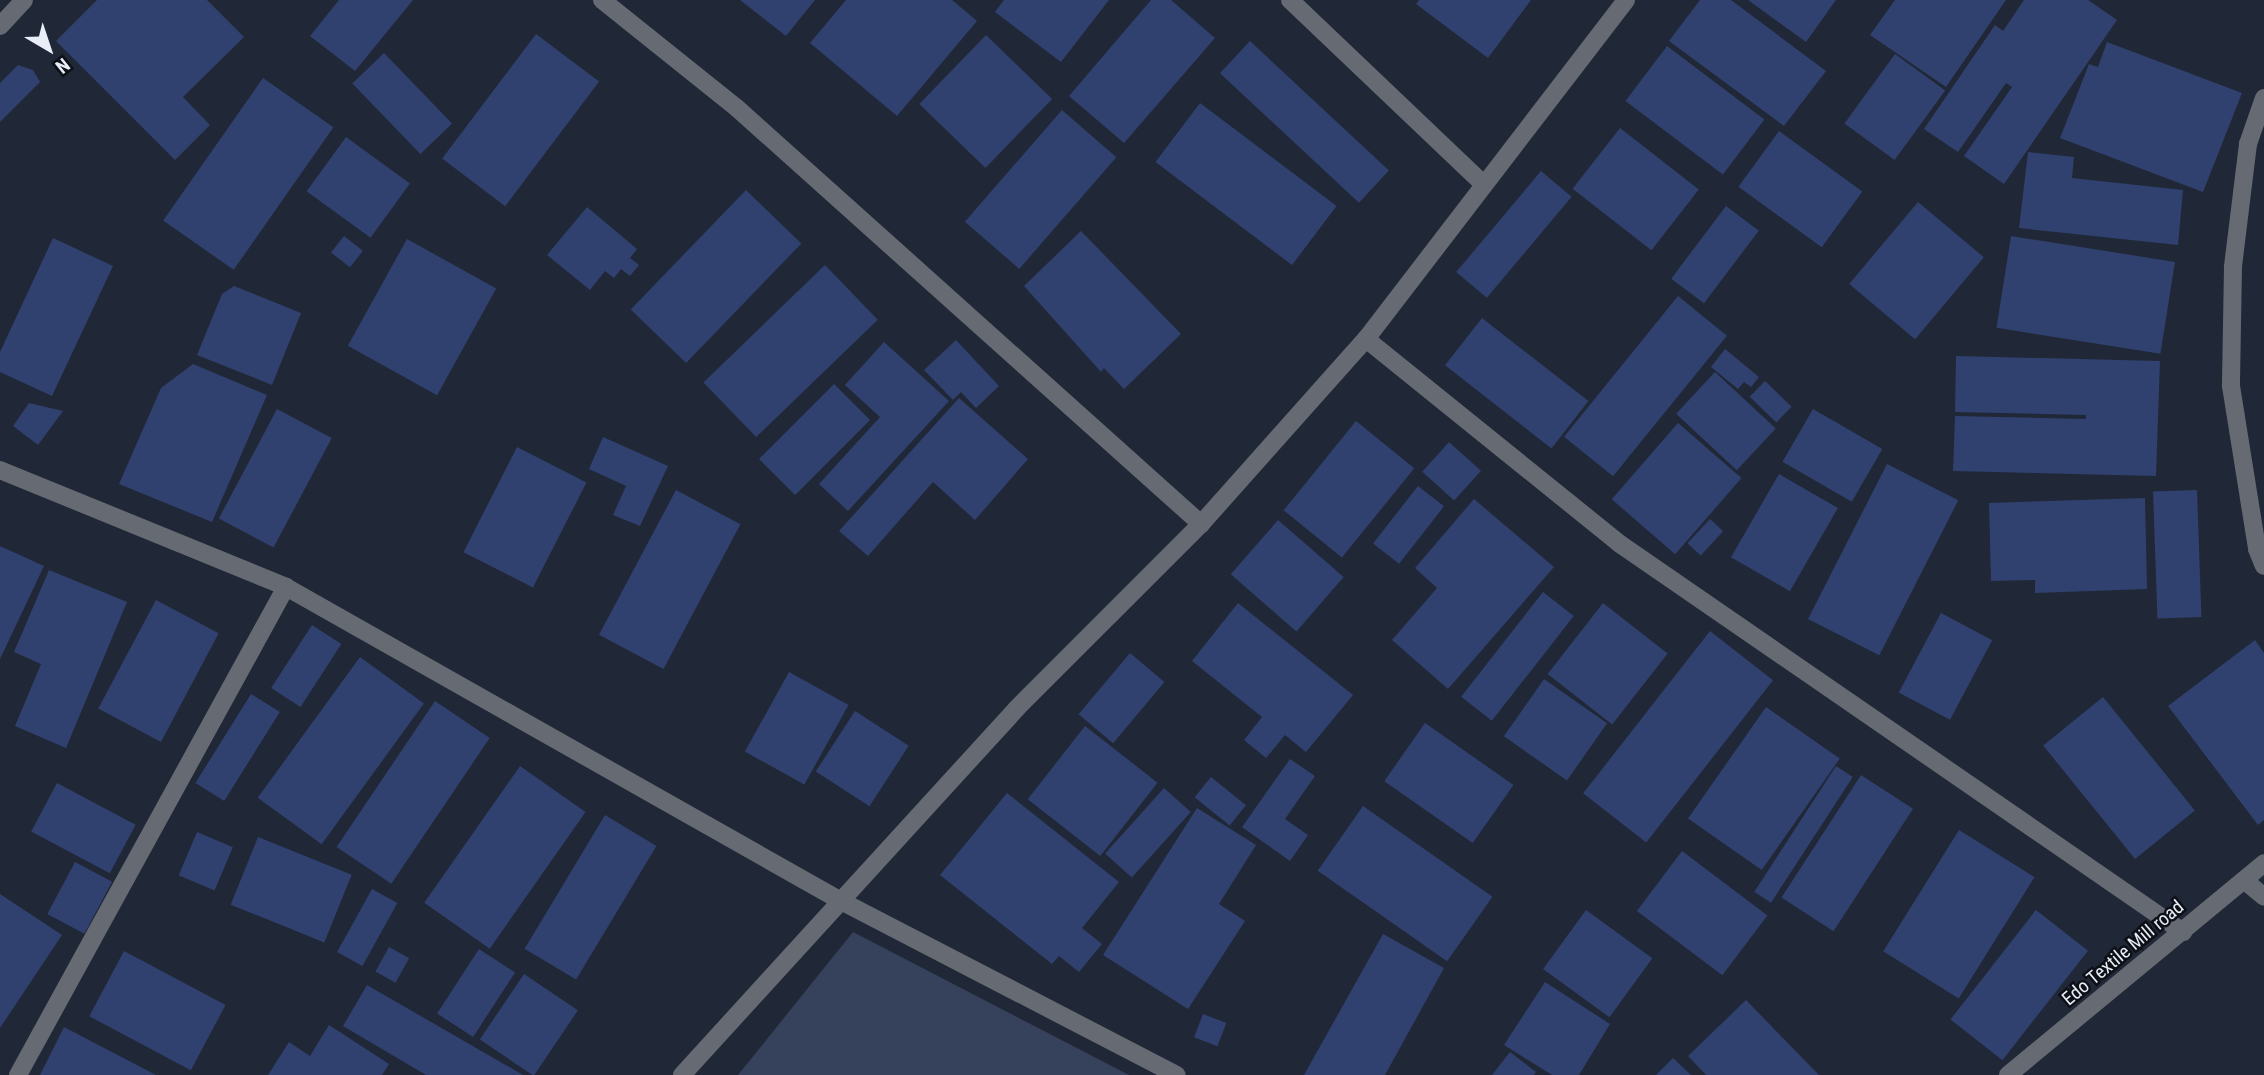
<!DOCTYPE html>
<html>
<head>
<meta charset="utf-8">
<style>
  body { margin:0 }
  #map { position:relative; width:2264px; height:1075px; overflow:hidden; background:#202736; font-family:"Roboto Condensed",sans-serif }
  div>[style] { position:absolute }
  .green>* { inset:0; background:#36415c }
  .building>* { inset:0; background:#30416f; transform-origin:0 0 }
  .minor>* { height:18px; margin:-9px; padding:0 9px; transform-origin:9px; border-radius:9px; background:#666a72 }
  .tertiary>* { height:18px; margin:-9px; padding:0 9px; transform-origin:9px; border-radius:9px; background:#666a72 }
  span { translate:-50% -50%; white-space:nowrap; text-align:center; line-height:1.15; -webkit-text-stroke:5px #0d1016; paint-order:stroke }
  .street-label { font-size:19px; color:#e8edf7 }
  .north { position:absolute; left:14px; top:14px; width:70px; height:70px; -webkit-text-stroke:5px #0d1016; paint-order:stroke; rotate:141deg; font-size:19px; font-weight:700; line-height:28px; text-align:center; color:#e8edf7 }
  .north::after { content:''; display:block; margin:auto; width:24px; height:32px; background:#e8edf7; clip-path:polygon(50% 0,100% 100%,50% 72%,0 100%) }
</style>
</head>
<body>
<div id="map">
  <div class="green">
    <i style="clip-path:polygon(853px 932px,1129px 1075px,738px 1075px)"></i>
  </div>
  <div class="building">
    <i style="clip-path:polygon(97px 0,207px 0,244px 37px,183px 97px,210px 125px,175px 160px,56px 41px)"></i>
    <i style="clip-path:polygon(339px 0,413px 0,355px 71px,310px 36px)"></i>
    <i style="clip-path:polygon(740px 0,815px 0,786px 36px)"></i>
    <i style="clip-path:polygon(846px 0,952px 0,977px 21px,897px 116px,810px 43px)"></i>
    <i style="clip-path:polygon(1004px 0,1109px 0,1061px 62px,995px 12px)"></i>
    <i style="clip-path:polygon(1151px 0,1171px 0,1215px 38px,1124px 143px,1069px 96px)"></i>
    <i style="clip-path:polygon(1419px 0,1531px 0,1488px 58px,1416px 4px)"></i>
    <i style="clip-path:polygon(1700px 0,1731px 0,1826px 71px,1784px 126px,1669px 41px)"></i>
    <i style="clip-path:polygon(1748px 0,1836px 0,1806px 42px)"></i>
    <i style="clip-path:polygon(1895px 0,2006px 0,1946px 87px,1870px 35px)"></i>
    <i style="clip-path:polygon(2024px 0,2088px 0,2117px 20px,2004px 184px,1964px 156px,2012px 87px,2006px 83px,1958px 152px,1924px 129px,1995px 25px,2003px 31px)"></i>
    <i style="left:536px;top:34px;width:79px;height:156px;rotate:37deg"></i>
    <i style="left:986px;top:35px;width:92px;height:96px;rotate:44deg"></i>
    <i style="left:1250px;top:41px;width:190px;height:44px;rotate:43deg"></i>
    <i style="clip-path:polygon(2107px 42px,2242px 93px,2203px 192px,2060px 138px,2089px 64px,2098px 67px)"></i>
    <i style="left:1667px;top:46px;width:122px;height:69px;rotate:37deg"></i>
    <i style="left:384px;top:53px;width:98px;height:44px;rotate:46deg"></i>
    <i style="left:1895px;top:54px;width:62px;height:86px;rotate:36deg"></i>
    <i style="clip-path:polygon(18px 65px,33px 70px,40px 82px,0 122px,0 83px)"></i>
    <i style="left:263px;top:78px;width:86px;height:174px;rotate:35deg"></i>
    <i style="left:1200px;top:103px;width:171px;height:74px;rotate:37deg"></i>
    <i style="left:1062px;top:110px;width:72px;height:148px;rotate:41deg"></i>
    <i style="left:1620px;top:128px;width:100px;height:77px;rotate:38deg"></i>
    <i style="left:1779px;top:131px;width:103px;height:69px;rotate:36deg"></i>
    <i style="left:346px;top:137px;width:79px;height:67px;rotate:36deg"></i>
    <i style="clip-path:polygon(2028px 152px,2074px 157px,2072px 178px,2183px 190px,2178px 245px,2019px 228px)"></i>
    <i style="left:1541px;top:171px;width:40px;height:132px;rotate:40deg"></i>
    <i style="left:746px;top:190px;width:77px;height:166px;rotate:44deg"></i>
    <i style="left:1918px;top:202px;width:86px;height:107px;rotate:40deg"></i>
    <i style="left:1726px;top:206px;width:41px;height:91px;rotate:37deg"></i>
    <i style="clip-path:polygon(587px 207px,637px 249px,630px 258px,639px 265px,630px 276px,621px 269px,614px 278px,605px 271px,590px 290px,547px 255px)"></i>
    <i style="clip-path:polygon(1081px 231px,1181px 334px,1124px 389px,1104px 368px,1101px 372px,1024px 286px)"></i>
    <i style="left:344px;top:236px;width:24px;height:21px;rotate:38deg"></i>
    <i style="left:2011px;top:236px;width:166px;height:93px;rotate:9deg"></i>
    <i style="clip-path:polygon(53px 238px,113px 266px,52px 396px,0 372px,0 352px)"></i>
    <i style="left:407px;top:239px;width:102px;height:122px;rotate:29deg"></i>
    <i style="left:825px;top:265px;width:76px;height:169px;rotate:46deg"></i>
    <i style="clip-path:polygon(234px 286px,301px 313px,272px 385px,197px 355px,222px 294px)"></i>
    <i style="left:1678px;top:296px;width:63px;height:181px;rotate:39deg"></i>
    <i style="left:1482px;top:318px;width:135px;height:60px;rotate:38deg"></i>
    <i style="clip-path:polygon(956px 340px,999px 386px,976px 408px,961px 392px,953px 400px,924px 370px)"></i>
    <i style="clip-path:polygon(884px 342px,949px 401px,848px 511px,819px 484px,880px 417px,845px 385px)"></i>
    <i style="clip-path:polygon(1725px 349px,1759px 377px,1751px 387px,1744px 382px,1738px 389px,1711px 367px)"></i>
    <i style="clip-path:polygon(1956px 356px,2160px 361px,2156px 476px,1953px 471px,1955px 416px,2086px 419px,2086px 415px,1955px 412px)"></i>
    <i style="clip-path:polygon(193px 364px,267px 395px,212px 522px,119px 484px,161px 388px)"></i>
    <i style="left:1715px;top:372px;width:83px;height:57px;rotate:43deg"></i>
    <i style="left:1765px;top:381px;width:37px;height:22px;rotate:44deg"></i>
    <i style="left:834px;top:384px;width:51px;height:106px;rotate:45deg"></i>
    <i style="clip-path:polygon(959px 398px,1028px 459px,975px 520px,933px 482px,868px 556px,839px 531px)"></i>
    <i style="clip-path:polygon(29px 403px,63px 411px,38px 445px,13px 426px)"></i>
    <i style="left:277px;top:409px;width:62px;height:124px;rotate:28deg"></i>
    <i style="left:1813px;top:409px;width:80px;height:61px;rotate:30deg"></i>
    <i style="left:1356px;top:421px;width:75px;height:115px;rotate:39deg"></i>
    <i style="left:1678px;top:423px;width:84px;height:101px;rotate:41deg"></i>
    <i style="clip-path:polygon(603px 437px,668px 466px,640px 526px,613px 515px,626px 486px,589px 469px)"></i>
    <i style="left:1449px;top:442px;width:43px;height:40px;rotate:42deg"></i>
    <i style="left:517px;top:447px;width:78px;height:118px;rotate:27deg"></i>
    <i style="left:1887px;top:464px;width:80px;height:174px;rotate:27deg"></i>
    <i style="left:1779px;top:474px;width:68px;height:96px;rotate:30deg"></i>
    <i style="left:1418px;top:486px;width:33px;height:73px;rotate:38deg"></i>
    <i style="left:676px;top:490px;width:73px;height:164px;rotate:28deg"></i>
    <i style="left:2197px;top:490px;width:127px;height:44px;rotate:88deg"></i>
    <i style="clip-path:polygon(2145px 498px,2147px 589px,2035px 593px,2035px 580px,1991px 581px,1989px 503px)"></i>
    <i style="clip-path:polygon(1474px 499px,1554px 567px,1448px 689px,1392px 640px,1437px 588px,1415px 568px)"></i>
    <i style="left:1710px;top:519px;width:18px;height:33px;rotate:43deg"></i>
    <i style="left:1278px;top:520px;width:87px;height:72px;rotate:41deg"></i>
    <i style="clip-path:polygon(0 546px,44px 566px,0 659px)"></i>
    <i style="clip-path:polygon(49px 570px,127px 602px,66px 748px,15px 726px,41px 664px,14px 652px)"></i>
    <i style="left:1543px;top:592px;width:39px;height:133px;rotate:38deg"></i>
    <i style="left:156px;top:600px;width:71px;height:123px;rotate:28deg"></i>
    <i style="clip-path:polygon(1238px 603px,1353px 695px,1306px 752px,1285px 735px,1266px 758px,1244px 740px,1262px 717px,1192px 661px)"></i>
    <i style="left:1603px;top:603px;width:82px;height:90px;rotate:38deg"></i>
    <i style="left:1941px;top:613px;width:58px;height:90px;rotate:28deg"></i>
    <i style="left:312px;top:625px;width:35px;height:75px;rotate:33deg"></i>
    <i style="left:1710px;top:631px;width:80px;height:206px;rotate:38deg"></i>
    <i style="clip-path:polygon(2255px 640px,2264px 653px,2264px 820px,2258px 825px,2168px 706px)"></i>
    <i style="left:1130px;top:653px;width:45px;height:80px;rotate:40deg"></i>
    <i style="left:360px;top:657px;width:79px;height:174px;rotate:36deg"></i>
    <i style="left:789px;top:672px;width:68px;height:91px;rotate:29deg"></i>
    <i style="left:1544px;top:679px;width:77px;height:70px;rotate:35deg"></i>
    <i style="left:251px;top:694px;width:34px;height:105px;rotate:32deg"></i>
    <i style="left:2103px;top:697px;width:146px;height:77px;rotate:51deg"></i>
    <i style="left:435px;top:701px;width:66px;height:176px;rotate:34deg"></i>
    <i style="left:1766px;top:707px;width:90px;height:136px;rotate:35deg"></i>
    <i style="left:855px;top:711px;width:64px;height:72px;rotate:33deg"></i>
    <i style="left:1425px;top:723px;width:108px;height:71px;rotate:35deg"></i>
    <i style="left:1085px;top:726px;width:92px;height:93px;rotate:38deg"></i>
    <i style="clip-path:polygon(1290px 759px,1315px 776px,1285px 819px,1308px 835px,1290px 861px,1242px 827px)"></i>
    <i style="left:520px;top:766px;width:80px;height:167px;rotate:35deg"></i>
    <i style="left:1836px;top:766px;width:20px;height:150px;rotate:33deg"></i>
    <i style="left:1861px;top:775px;width:62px;height:146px;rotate:33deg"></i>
    <i style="left:1211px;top:777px;width:45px;height:26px;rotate:39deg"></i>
    <i style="left:57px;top:783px;width:89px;height:55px;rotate:28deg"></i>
    <i style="left:1164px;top:788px;width:36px;height:88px;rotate:42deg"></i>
    <i style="clip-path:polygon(1007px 793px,1119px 882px,1082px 928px,1102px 944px,1079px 972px,1059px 956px,1052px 964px,940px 875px)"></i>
    <i style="left:1363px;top:806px;width:158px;height:79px;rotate:35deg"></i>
    <i style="clip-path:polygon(1197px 808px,1256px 845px,1219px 904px,1245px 921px,1188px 1009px,1103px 955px)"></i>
    <i style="left:605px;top:815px;width:60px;height:156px;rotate:31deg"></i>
    <i style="left:1959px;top:830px;width:89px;height:143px;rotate:32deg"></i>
    <i style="left:197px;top:832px;width:39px;height:47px;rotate:23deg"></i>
    <i style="left:258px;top:837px;width:101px;height:73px;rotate:22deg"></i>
    <i style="left:1682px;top:851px;width:107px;height:75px;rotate:37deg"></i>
    <i style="left:75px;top:862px;width:42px;height:59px;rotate:28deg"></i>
    <i style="left:372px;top:889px;width:29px;height:72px;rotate:29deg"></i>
    <i style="clip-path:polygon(0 894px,62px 935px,0 1028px)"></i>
    <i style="left:1586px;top:910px;width:82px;height:73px;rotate:36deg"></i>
    <i style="left:2036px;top:910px;width:66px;height:139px;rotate:38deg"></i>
    <i style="clip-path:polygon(1383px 934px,1444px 968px,1385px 1075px,1304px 1075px)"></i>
    <i style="left:389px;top:947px;width:23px;height:28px;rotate:29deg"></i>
    <i style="left:479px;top:949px;width:43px;height:77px;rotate:33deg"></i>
    <i style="left:124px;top:951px;width:115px;height:74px;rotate:28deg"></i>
    <i style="left:524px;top:974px;width:65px;height:79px;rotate:34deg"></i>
    <i style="clip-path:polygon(1545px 982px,1610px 1024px,1579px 1075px,1552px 1075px,1504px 1045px)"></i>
    <i style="clip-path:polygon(367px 985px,523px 1075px,426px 1075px,343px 1026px)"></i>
    <i style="clip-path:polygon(1746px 1000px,1819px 1075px,1706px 1075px,1688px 1056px)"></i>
    <i style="left:1203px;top:1014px;width:25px;height:25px;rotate:21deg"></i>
    <i style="clip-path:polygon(329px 1025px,389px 1064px,382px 1075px,268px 1075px,289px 1042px,310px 1056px)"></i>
    <i style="clip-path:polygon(64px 1027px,156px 1075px,40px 1075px)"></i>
    <i style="clip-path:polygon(1510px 1052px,1536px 1072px,1534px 1075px,1492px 1075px)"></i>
    <i style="clip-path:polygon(1673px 1058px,1691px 1075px,1656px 1075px)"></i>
  </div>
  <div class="minor">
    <i style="left:602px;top:0;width:174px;rotate:38.7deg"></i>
    <i style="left:738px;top:109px;width:622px;rotate:41.87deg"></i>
    <i style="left:1290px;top:0;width:268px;rotate:43.6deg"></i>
    <i style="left:0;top:26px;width:35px;rotate:-47deg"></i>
    <i style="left:2264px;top:98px;width:49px;rotate:109.2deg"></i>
    <i style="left:2248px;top:144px;width:124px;rotate:97deg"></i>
    <i style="left:2233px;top:267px;width:119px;rotate:91deg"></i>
    <i style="left:2231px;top:386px;width:165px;rotate:80.9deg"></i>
    <i style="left:2257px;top:549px;width:18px;rotate:68deg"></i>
    <i style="left:1366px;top:339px;width:326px;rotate:38.9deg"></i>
    <i style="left:1620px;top:544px;width:684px;rotate:34.57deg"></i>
    <i style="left:0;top:470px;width:309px;rotate:22.2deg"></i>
    <i style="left:286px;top:587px;width:638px;rotate:29.5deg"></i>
    <i style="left:841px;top:901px;width:378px;rotate:27.4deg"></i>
    <i style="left:18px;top:1075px;width:557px;rotate:-61.23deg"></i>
    <i style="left:682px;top:1075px;width:497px;rotate:-47.6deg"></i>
    <i style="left:1017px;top:708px;width:260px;rotate:-45deg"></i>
    <i style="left:1201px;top:524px;width:248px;rotate:-48.3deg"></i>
    <i style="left:1366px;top:339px;width:427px;rotate:-52.5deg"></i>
  </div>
  <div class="tertiary">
    <i style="left:2244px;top:880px;width:26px;rotate:40deg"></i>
    <i style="left:2008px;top:1075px;width:332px;rotate:-39.6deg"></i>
  </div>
  <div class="street-label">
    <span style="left:2123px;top:953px;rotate:-40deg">Edo Textile Mill road</span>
  </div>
  <div class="north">N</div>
</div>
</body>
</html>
